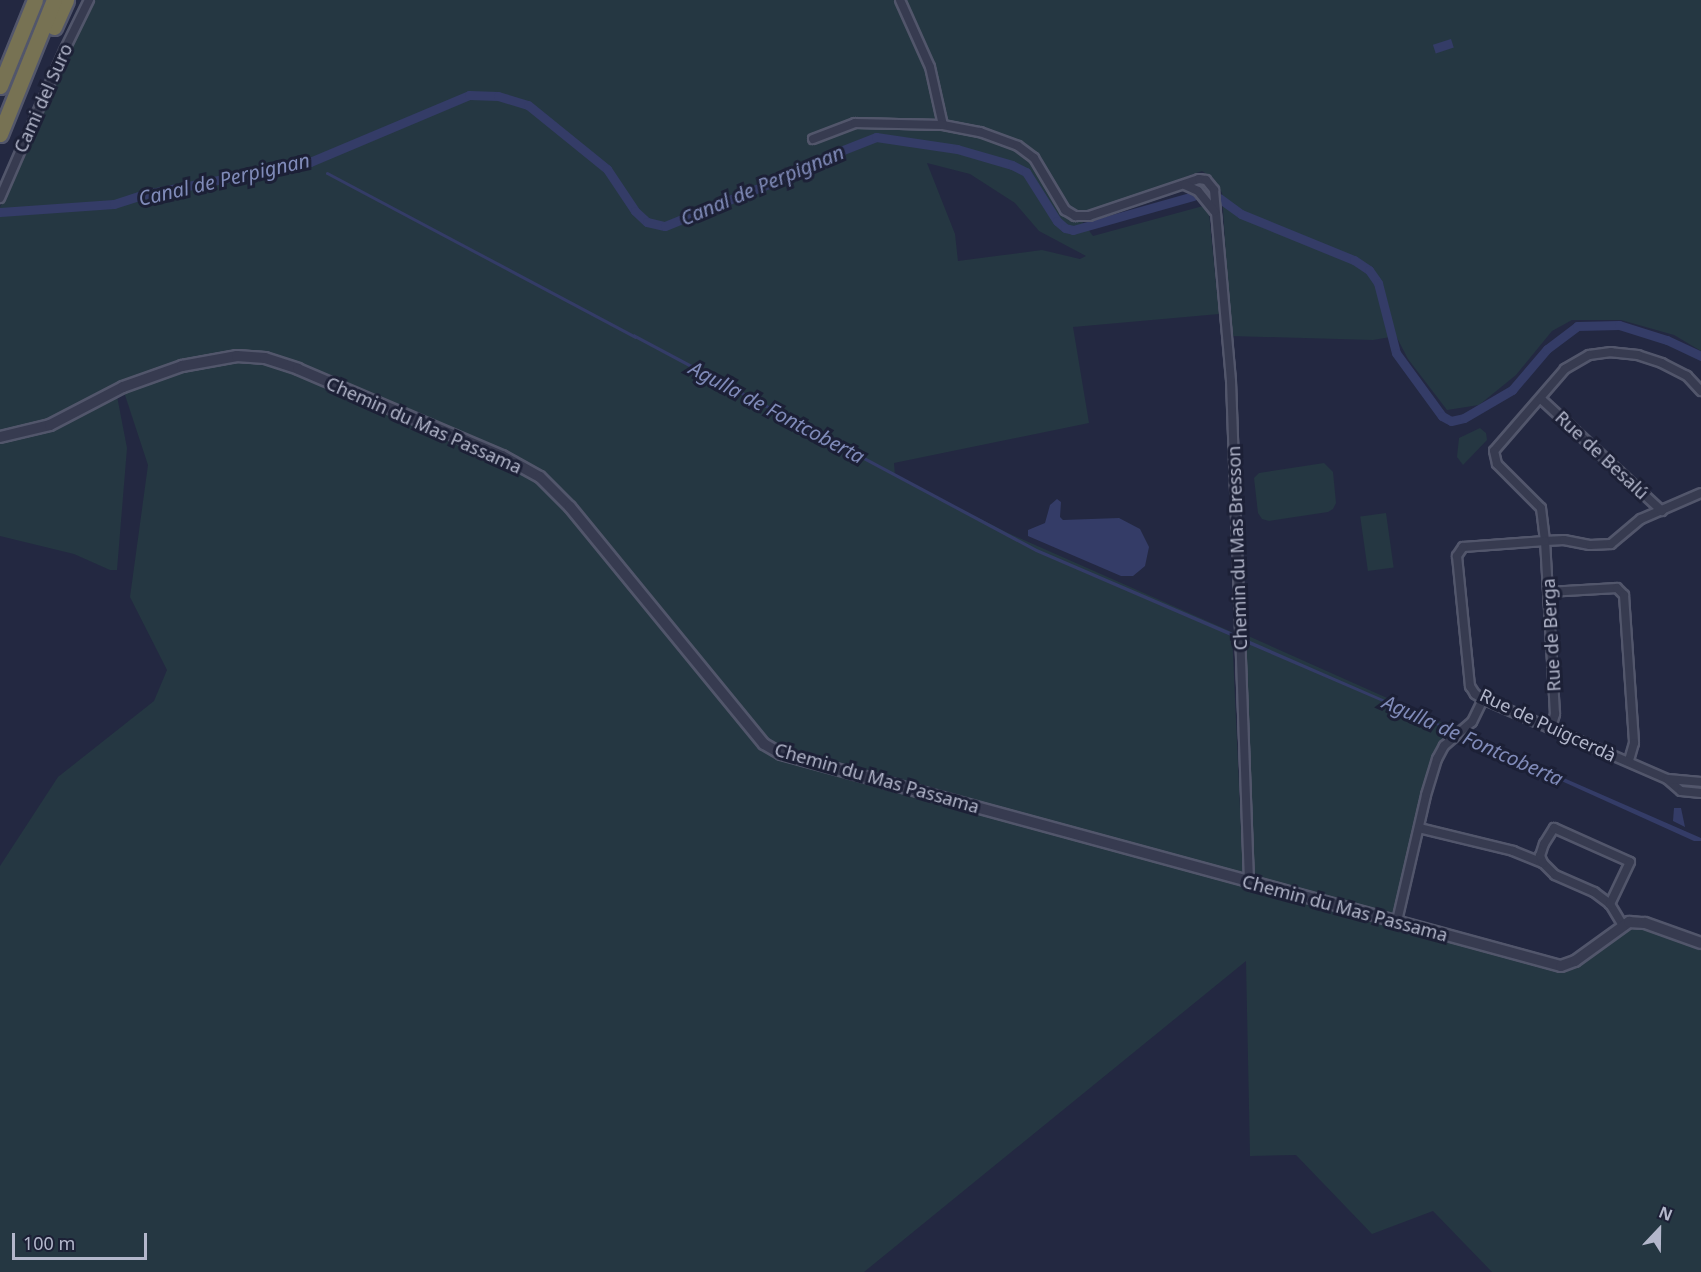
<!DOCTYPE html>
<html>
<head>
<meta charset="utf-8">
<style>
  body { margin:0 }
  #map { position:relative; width:1701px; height:1272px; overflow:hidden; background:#232841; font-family:"Noto Sans",sans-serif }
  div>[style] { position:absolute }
  .green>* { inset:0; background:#253742; transform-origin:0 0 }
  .water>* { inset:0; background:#343c67; transform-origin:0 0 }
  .stream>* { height:3px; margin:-1.5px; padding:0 1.5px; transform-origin:1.5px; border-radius:1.5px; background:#343c67 }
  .canal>* { height:9px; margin:-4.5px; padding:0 4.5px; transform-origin:4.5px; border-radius:4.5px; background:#343c67 }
  .roads { filter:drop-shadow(2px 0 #52566b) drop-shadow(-2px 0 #52566b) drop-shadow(0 2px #52566b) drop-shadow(0 -2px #52566b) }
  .minor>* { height:8px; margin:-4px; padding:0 4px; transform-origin:4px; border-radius:4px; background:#373b50 }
  .tertiary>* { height:10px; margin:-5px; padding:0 5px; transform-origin:5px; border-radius:5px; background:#373b50 }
  .motorway>* { height:15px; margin:-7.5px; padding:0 7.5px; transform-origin:7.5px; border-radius:7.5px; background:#777253 }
  span { translate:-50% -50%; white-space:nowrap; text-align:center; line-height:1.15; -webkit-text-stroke:6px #1c2036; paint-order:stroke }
  .street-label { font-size:18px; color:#b3b7cb }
  .water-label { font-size:20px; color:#808bb9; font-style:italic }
  .north { position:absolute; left:1629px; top:1200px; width:60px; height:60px; -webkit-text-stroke:4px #1c2036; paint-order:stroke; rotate:22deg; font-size:16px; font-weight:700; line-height:24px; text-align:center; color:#b3b7cb }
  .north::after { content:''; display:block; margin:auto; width:21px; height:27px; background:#b3b7cb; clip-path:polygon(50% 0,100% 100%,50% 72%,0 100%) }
  .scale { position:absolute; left:12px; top:1233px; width:135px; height:27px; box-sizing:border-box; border:3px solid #b3b7cb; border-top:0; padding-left:8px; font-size:18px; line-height:21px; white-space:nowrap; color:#b3b7cb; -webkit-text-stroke:4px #1c2036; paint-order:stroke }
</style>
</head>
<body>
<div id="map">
  <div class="green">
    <i style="clip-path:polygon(evenodd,93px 0,896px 0,927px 68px,940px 129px,979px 136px,1016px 149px,1031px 161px,1062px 213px,1074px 220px,1081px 220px,1093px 236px,1203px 206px,1209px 213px,1219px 314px,1073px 327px,1089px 423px,894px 463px,895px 475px,1008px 533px,1232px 632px,1243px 875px,783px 749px,767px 740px,543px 473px,266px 354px,181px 361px,49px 420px,0 432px,0 207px,67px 53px,93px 0,927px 163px,970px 174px,1015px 203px,1039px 231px,1086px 256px,1080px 259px,1042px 250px,958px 261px,955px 234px,927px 163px)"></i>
    <i style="clip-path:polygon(904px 0,1701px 0,1701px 351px,1674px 335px,1621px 320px,1572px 320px,1552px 331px,1516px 375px,1479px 405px,1447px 410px,1408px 359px,1396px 336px,1373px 340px,1231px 336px,1222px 193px,1214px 179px,1202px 171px,1089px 212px,1076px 213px,1068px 207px,1037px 155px,1020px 142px,981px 128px,947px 122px,934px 66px)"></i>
    <i style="clip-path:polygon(237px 361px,264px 363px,296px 373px,500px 461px,537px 481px,566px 511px,779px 758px,1560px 971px,1625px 931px,1637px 928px,1655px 930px,1701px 947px,1701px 1272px,1492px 1272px,1433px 1211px,1372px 1234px,1296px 1155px,1250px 1156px,1246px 961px,864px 1272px,0 1272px,0 866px,58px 777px,154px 701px,167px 670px,130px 597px,148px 465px,124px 392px,183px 370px)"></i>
    <i style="clip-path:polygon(117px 396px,127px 448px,117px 570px,110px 570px,74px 554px,0 536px,0 441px,52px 429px)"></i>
    <i style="clip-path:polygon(1480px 428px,1486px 433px,1487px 440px,1463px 465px,1457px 457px,1459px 438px)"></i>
    <i style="clip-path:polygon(1324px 463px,1333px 472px,1336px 503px,1333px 509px,1328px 512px,1269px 521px,1262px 519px,1258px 513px,1254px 478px,1259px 473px)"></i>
    <i style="left:1386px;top:513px;width:55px;height:26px;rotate:82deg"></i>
    <i style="clip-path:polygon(1246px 635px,1450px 726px,1432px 764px,1394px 915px,1253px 878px)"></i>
  </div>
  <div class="water">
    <i style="left:1451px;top:39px;width:9px;height:19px;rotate:72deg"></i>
    <i style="clip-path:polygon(634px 334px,1037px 549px,1240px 636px,1240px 640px,1036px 552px,633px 337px)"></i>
    <i style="clip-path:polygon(1057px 499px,1061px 502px,1060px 517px,1063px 520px,1119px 518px,1140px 529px,1149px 547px,1145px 566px,1133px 576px,1121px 576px,1028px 536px,1028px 530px,1045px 523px,1050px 505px)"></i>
    <i style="clip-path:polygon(1241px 637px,1701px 838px,1701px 841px,1694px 841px,1469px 739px,1241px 641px)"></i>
    <i style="clip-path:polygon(1674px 808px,1681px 808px,1685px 827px,1673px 821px)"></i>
  </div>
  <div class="stream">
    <i style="left:327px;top:173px;width:349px;rotate:28deg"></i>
  </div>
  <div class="canal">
    <i style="left:1219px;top:198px;width:27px;rotate:36deg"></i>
    <i style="left:1241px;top:214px;width:122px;rotate:22.2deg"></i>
    <i style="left:1354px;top:260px;width:18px;rotate:34deg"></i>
    <i style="left:1369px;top:270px;width:16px;rotate:55deg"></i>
    <i style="left:1378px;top:283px;width:72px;rotate:75.6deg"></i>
    <i style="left:1396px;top:353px;width:78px;rotate:53.9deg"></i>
    <i style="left:1442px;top:416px;width:10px;rotate:29deg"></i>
    <i style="left:1451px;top:421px;width:13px;rotate:-13deg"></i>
    <i style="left:1464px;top:418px;width:56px;rotate:-30.3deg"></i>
    <i style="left:1512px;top:390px;width:54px;rotate:-49.5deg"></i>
    <i style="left:1547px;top:349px;width:38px;rotate:-37deg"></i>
    <i style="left:1577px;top:326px;width:42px;rotate:-1.4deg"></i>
    <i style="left:1619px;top:325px;width:50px;rotate:17.4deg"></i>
    <i style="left:1667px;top:340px;width:38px;rotate:25deg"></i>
    <i style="left:0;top:212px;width:114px;rotate:-4deg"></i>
    <i style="left:114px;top:204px;width:28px;rotate:-18deg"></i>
    <i style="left:141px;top:195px;width:172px;rotate:-11deg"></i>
    <i style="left:310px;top:162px;width:173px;rotate:-22.8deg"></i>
    <i style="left:469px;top:95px;width:29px;rotate:2deg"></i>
    <i style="left:498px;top:96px;width:31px;rotate:17deg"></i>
    <i style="left:528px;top:105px;width:102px;rotate:39deg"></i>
    <i style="left:607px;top:169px;width:50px;rotate:56.3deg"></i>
    <i style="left:635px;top:211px;width:16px;rotate:43deg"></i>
    <i style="left:647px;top:222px;width:18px;rotate:13deg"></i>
    <i style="left:665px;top:226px;width:154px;rotate:-22.1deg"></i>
    <i style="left:808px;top:168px;width:34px;rotate:-28deg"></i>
    <i style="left:838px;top:152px;width:41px;rotate:-21.5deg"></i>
    <i style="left:876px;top:137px;width:82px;rotate:8.4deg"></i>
    <i style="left:957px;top:149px;width:57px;rotate:16.2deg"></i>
    <i style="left:1012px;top:165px;width:16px;rotate:27deg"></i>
    <i style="left:1026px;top:172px;width:58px;rotate:57.7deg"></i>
    <i style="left:1057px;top:221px;width:11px;rotate:41deg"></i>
    <i style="left:1065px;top:228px;width:8px;rotate:14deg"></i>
    <i style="left:1073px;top:230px;width:125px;rotate:-15.8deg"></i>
  </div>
  <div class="roads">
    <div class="minor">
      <i style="left:900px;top:0;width:73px;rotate:65.9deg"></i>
      <i style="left:930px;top:67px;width:59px;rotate:77.4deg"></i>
      <i style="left:943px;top:125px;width:38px;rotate:11deg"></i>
      <i style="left:980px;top:132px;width:40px;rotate:20.2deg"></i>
      <i style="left:1018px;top:146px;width:20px;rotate:37deg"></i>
      <i style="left:1034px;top:158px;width:61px;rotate:59.2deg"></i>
      <i style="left:1065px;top:210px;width:12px;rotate:31deg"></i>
      <i style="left:1075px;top:216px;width:14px"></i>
      <i style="left:1089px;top:216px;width:116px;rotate:-18.6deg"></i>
      <i style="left:1199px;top:179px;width:7px;rotate:8deg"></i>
      <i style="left:1206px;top:180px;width:13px;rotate:51deg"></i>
      <i style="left:1214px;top:190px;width:192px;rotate:84.9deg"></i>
      <i style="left:1231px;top:381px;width:501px;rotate:87.94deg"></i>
      <i style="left:813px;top:139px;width:45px;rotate:-20.9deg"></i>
      <i style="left:855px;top:123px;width:88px;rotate:1.3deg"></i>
      <i style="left:1185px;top:185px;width:14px;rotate:25deg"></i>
      <i style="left:1198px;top:191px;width:26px;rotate:51deg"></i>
      <i style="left:0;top:198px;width:160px;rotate:-66.5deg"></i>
      <i style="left:64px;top:51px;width:57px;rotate:-63.9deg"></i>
      <i style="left:1701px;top:391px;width:21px;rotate:-133deg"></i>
      <i style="left:1687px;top:376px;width:28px;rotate:-153deg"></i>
      <i style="left:1662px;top:363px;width:25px;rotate:-162deg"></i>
      <i style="left:1638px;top:355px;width:27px;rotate:-174deg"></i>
      <i style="left:1611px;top:352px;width:22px;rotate:172deg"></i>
      <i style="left:1589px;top:355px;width:28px;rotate:150deg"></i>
      <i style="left:1565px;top:369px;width:108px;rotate:130.9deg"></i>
      <i style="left:1494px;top:451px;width:13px;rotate:77deg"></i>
      <i style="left:1497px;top:464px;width:62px;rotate:45deg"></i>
      <i style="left:1541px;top:508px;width:33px;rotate:83deg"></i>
      <i style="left:1545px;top:541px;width:19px;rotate:-3deg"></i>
      <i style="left:1564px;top:540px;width:26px;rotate:11deg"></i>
      <i style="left:1590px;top:545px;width:21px;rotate:-3deg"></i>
      <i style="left:1611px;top:544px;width:39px;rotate:-40deg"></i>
      <i style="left:1641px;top:519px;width:65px;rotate:-23.4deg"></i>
      <i style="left:1541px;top:399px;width:165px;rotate:42.8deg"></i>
      <i style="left:1548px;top:592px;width:69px;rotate:-3.3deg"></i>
      <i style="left:1617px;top:588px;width:10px;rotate:45deg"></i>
      <i style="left:1624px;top:595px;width:148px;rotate:86.1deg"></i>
      <i style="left:1634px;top:743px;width:19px;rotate:106deg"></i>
      <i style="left:1551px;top:728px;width:15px;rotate:-74deg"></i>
      <i style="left:1555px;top:714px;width:173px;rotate:-93.3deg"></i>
      <i style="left:1545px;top:541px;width:82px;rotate:175.8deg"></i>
      <i style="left:1463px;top:547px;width:11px;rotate:124deg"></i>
      <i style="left:1457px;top:556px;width:131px;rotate:84.3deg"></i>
      <i style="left:1470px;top:686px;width:9px;rotate:58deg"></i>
      <i style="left:1475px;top:694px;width:9px;rotate:32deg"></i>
      <i style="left:1483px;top:699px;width:201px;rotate:23.5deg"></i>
      <i style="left:1667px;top:779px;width:18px;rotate:41deg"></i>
      <i style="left:1681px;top:791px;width:20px;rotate:6deg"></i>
      <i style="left:1668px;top:779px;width:33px;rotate:5deg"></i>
      <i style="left:1419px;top:828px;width:97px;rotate:13.7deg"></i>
      <i style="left:1513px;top:851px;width:32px;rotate:22deg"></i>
      <i style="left:1543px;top:863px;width:17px;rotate:45deg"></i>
      <i style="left:1555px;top:875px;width:43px;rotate:23.6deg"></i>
      <i style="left:1594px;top:892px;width:20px;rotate:37deg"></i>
      <i style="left:1610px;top:904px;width:26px;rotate:59deg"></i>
      <i style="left:1543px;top:863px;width:8px;rotate:-113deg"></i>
      <i style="left:1540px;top:856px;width:13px;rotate:-72deg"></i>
      <i style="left:1544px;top:844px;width:19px;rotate:-58deg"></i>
      <i style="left:1554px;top:828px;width:83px;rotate:24.1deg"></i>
      <i style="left:1630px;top:862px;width:47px;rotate:115.5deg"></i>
      <i style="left:1397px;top:921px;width:129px;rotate:-77deg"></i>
      <i style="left:1426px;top:795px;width:38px;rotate:-73deg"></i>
      <i style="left:1437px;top:759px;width:15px;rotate:-62deg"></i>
      <i style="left:1444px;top:746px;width:37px;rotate:-41deg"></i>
      <i style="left:1472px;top:722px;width:25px;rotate:-64deg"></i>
    </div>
    <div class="tertiary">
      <i style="left:0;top:437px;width:51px;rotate:-13.5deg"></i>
      <i style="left:50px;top:425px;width:82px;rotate:-27.5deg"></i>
      <i style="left:123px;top:387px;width:63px;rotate:-19.6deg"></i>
      <i style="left:182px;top:366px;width:56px;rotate:-10.3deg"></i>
      <i style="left:237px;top:356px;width:28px;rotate:4deg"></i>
      <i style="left:265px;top:358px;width:35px;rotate:18deg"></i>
      <i style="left:298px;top:369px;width:222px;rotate:23.1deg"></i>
      <i style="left:502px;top:456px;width:43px;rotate:28.9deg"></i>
      <i style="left:540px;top:477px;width:42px;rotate:45deg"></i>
      <i style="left:570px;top:507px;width:306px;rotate:50.7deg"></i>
      <i style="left:764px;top:744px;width:20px;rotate:30deg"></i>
      <i style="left:781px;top:754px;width:808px;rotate:15.21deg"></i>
      <i style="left:1561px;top:966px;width:15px;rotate:-20deg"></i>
      <i style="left:1575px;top:961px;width:67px;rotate:-35.8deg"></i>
      <i style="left:1629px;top:922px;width:16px;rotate:4deg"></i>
      <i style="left:1645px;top:923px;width:59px;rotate:19.7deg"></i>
    </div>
    <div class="motorway">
      <i style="left:54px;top:27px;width:30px;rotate:-66deg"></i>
      <i style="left:0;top:86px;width:93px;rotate:-67.9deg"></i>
      <i style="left:0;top:134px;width:144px;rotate:-68.1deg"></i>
    </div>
  </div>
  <div class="street-label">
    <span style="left:43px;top:98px;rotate:-66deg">Cami del Suro</span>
    <span style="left:424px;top:425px;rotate:24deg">Chemin du Mas Passama</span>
    <span style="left:1602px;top:455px;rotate:43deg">Rue de Besalú</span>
    <span style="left:1237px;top:548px;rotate:-92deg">Chemin du Mas Bresson</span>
    <span style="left:1551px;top:635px;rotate:-93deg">Rue de Berga</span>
    <span style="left:1548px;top:725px;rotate:25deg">Rue de Puigcerdà</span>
    <span style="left:877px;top:778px;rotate:16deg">Chemin du Mas Passama</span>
    <span style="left:1345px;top:908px;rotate:15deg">Chemin du Mas Passama</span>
  </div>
  <div class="water-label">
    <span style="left:224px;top:179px;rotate:-13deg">Canal de Perpignan</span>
    <span style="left:762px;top:185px;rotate:-23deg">Canal de Perpignan</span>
    <span style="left:777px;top:412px;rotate:28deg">Agulla de Fontcoberta</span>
    <span style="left:1473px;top:740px;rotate:24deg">Agulla de Fontcoberta</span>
  </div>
  <div class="north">N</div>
  <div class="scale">100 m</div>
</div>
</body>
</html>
